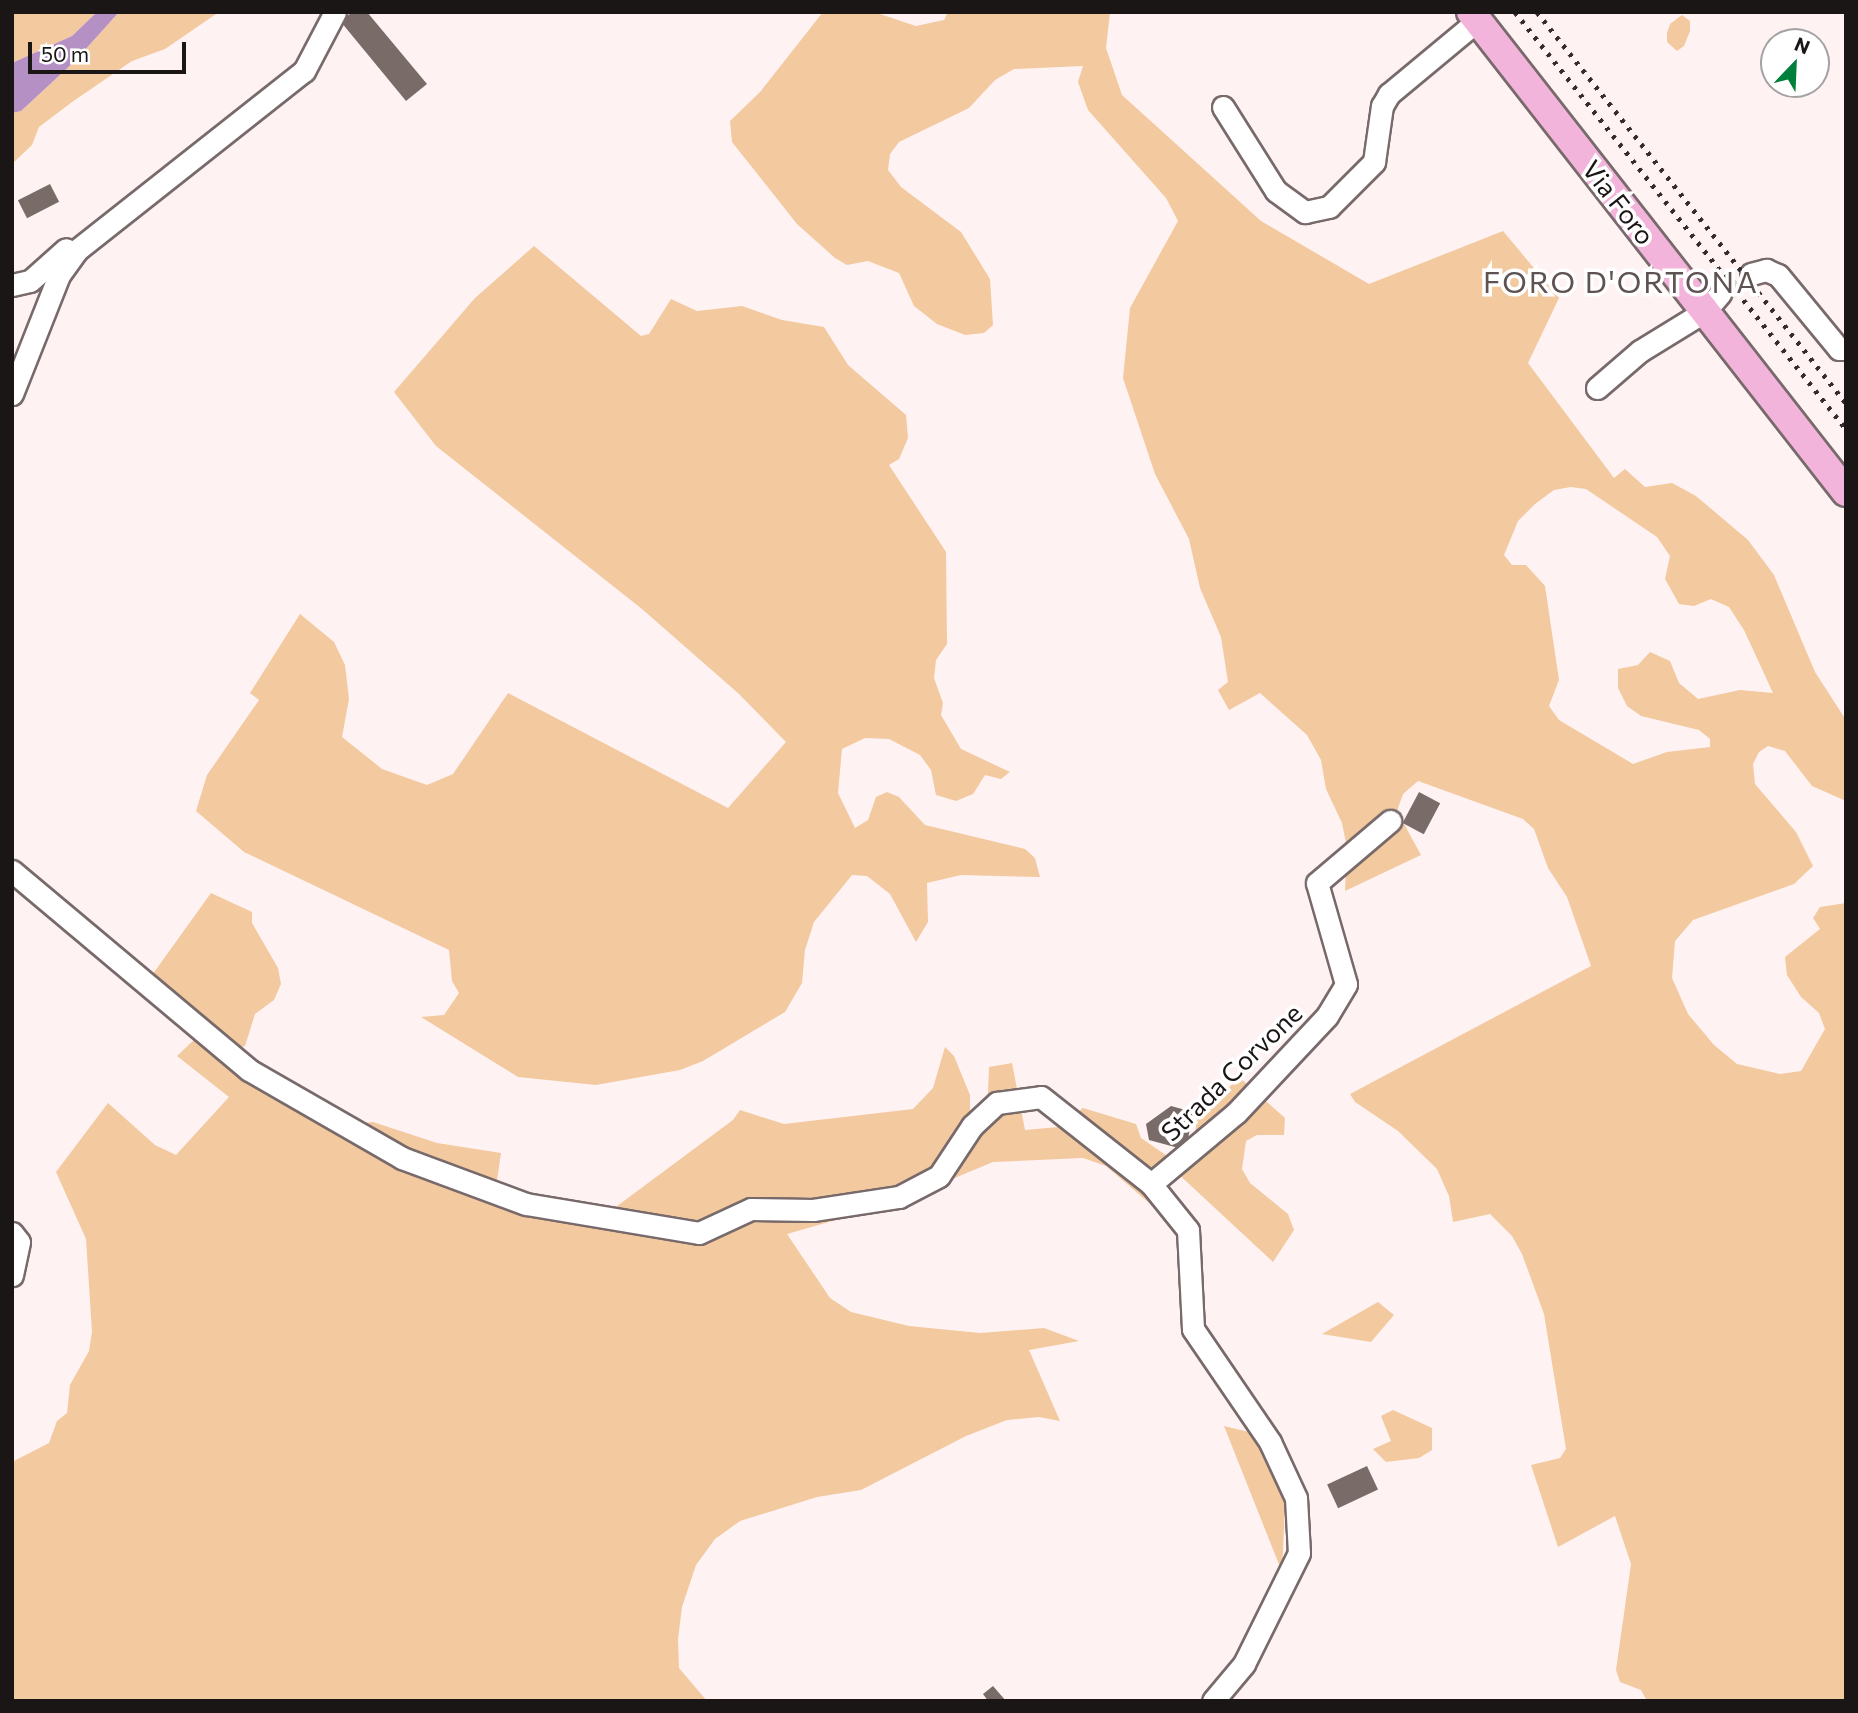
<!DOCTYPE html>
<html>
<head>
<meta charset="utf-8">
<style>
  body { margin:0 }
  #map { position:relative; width:1858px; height:1713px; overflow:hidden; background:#fff2f3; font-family:Commissioner,sans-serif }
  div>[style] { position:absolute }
  .green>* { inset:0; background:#f3c99f }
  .water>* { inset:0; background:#b590c5 }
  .building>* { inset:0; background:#796c68; transform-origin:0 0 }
  .minor-tunnel>* { height:21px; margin-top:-10.5px; transform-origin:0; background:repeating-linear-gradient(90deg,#ddd1d2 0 21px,transparent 0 31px) }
  .roads { filter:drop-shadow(2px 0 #786a6b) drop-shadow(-2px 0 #786a6b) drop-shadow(0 2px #786a6b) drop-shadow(0 -2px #786a6b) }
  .minor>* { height:21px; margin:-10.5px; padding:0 10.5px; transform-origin:10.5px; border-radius:10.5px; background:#fff }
  .major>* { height:28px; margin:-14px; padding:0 14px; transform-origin:14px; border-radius:14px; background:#f3b4db }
  .rail>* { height:5px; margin-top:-2.5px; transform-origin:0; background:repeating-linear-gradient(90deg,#332d2d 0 3.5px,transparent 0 10.5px) }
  span { translate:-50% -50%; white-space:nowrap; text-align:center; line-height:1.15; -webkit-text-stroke:7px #fff; paint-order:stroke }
  .street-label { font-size:26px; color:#1b1616 }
  .quarter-label { font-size:30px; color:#5f5253; letter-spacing:2px }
  .frame { position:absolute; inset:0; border:14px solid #1b1616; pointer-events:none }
  .north { position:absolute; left:1760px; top:28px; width:70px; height:70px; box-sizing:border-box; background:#fff; border:2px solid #a4a2a2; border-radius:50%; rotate:23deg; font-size:19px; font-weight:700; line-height:28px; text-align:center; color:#1b1616 }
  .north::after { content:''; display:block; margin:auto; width:24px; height:32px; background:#00803a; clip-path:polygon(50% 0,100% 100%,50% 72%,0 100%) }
  .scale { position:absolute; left:28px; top:42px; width:158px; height:32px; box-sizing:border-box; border:4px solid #1b1616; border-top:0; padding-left:9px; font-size:21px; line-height:24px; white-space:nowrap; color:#1b1616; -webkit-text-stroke:5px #fff; paint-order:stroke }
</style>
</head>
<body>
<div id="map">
  <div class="green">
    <i style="clip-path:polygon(12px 12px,97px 12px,72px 36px,12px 63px)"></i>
    <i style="clip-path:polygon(119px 12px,219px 12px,165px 49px,132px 61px,72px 102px,39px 127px,32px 145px,12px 164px,12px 113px,21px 111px,75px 61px)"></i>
    <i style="clip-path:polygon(evenodd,823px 12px,874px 12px,916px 26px,944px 20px,948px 12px,1110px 12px,1106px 48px,1122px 95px,1261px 221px,1369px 284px,1503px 231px,1559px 298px,1528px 363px,1614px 478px,1625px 469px,1645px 487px,1672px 483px,1696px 496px,1748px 540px,1774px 575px,1815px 672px,1846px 720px,1846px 801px,1812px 786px,1785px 751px,1768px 746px,1759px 752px,1753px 764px,1755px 784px,1796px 832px,1813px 866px,1794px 884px,1693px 920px,1675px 941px,1672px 978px,1688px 1014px,1714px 1045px,1737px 1064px,1780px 1074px,1801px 1071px,1825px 1029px,1819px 1013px,1801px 997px,1787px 975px,1785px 957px,1820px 929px,1813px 918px,1820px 907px,1846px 903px,1846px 1701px,1647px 1701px,1641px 1690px,1620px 1682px,1616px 1670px,1631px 1564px,1615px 1516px,1558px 1547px,1531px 1465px,1560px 1458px,1566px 1449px,1544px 1314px,1522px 1254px,1512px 1236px,1490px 1214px,1453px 1222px,1449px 1196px,1437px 1169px,1398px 1131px,1355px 1102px,1350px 1094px,1591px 966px,1567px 897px,1548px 868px,1534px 829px,1523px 819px,1418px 781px,1403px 794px,1397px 811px,1421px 855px,1345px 891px,1347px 848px,1342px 823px,1326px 789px,1321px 760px,1307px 735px,1260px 693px,1229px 710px,1218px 690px,1228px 682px,1221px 637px,1200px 588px,1189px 539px,1155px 474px,1123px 378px,1130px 308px,1178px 221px,1166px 198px,1088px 110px,1078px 82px,1083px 66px,1014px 69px,995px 80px,969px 108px,899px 142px,890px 154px,888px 170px,901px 187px,961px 232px,990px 279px,993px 325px,984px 333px,965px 335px,937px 324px,914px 306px,899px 273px,868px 261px,847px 265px,835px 258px,797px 224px,732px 142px,730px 121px,760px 92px,823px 12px,1571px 487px,1586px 489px,1657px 537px,1670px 556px,1665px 579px,1679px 604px,1694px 606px,1711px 599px,1729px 607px,1744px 630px,1773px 693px,1740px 690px,1698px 699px,1679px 683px,1670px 661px,1650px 652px,1638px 665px,1618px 669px,1618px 688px,1627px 706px,1641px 716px,1699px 730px,1710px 739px,1710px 747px,1667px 752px,1633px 764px,1559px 720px,1549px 706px,1559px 680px,1545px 586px,1526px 565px,1512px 565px,1504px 555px,1518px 521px,1535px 504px,1554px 490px,1571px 487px)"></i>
    <i style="clip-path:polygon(1682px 15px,1690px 21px,1690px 31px,1684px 46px,1677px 51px,1667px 42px,1667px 33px,1670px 24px)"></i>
    <i style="clip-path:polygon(534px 246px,641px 336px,649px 334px,671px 299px,697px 311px,742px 306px,782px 320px,824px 327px,848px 365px,906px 415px,908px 438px,899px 459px,889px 465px,946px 552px,947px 644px,936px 660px,934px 678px,943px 703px,941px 715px,961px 749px,1010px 772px,1001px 779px,985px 775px,973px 794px,956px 801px,936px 795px,931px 770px,920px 755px,889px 739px,865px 738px,842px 749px,838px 793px,855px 828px,868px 820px,876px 797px,887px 792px,899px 797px,925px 825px,1025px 849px,1035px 858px,1040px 877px,961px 875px,927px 883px,928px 922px,916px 942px,890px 894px,867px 876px,852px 875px,814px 922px,805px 950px,802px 983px,785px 1012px,703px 1061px,680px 1070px,596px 1085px,518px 1077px,421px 1017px,444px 1015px,459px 993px,452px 981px,449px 950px,244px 852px,196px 811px,207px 775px,259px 700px,250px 693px,300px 614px,334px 642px,345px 665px,349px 699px,342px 737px,382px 769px,427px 785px,453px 774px,508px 693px,728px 808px,786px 742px,739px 694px,642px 609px,436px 446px,394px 392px,475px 298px)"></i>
    <i style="clip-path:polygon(211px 893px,252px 912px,252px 923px,278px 968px,281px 984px,274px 1000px,255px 1014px,245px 1046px,227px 1052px,350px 1124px,373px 1122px,437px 1143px,501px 1153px,496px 1187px,609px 1212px,733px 1120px,740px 1110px,784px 1124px,913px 1109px,933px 1088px,945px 1047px,954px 1056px,970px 1095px,970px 1113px,978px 1132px,987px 1120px,989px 1067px,1012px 1063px,1025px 1130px,1058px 1127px,1083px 1108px,1136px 1124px,1141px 1138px,1170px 1158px,1194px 1139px,1199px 1108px,1219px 1098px,1239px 1077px,1285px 1118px,1284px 1135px,1257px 1135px,1246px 1141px,1242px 1169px,1250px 1183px,1288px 1214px,1294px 1230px,1273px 1262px,1174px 1170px,1155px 1183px,1191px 1228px,1175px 1232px,1163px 1215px,1106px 1166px,1083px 1158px,993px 1162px,895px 1203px,787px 1234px,830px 1298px,851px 1312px,909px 1326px,980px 1333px,1044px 1328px,1079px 1341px,1029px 1350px,1060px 1421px,1039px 1417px,1007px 1420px,966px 1436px,861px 1490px,817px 1497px,740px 1521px,715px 1539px,696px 1565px,682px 1607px,678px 1639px,679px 1668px,707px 1701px,12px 1701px,12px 1462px,49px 1443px,57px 1421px,67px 1413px,70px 1385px,89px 1351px,92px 1332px,86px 1239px,56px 1172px,108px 1103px,155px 1145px,176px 1155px,229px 1097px,177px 1056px,197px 1037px,147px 982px)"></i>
    <i style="clip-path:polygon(1378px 1302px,1394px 1315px,1371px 1342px,1322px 1334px)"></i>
    <i style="clip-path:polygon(1393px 1410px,1432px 1428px,1432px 1450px,1419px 1458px,1386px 1462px,1373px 1449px,1391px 1441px,1381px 1416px)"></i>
    <i style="clip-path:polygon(1224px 1426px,1253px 1433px,1273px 1465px,1285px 1505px,1282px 1572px)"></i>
  </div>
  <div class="water">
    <i style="clip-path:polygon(97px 12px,119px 12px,75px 61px,21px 111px,12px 113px,12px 63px,72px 36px)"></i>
  </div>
  <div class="building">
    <i style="clip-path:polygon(352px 12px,367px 12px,427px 84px,406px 101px,341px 22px)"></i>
    <i style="left:50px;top:184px;width:20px;height:36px;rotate:63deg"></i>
    <i style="left:1419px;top:792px;width:24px;height:35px;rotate:28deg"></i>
    <i style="clip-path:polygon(1171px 1106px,1193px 1112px,1186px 1150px,1149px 1140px,1146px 1124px)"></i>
    <i style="left:1367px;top:1466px;width:26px;height:44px;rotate:65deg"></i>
    <i style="clip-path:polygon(993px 1686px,1006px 1701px,988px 1701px,983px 1694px)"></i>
  </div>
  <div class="minor-tunnel">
    <i style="left:1720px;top:294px;width:37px;rotate:-33deg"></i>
  </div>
  <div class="roads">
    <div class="minor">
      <i style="left:1223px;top:107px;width:99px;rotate:57.8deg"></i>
      <i style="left:1276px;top:191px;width:36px;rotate:36deg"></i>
      <i style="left:1305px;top:212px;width:25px;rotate:-12deg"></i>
      <i style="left:1329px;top:207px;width:64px;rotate:-45deg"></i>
      <i style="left:1374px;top:162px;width:57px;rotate:-81.9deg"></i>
      <i style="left:1382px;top:106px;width:14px;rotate:-60deg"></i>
      <i style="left:1389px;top:94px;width:114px;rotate:-39.7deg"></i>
      <i style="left:1751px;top:274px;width:16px;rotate:-15deg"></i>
      <i style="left:1766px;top:270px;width:13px;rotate:23deg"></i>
      <i style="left:1778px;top:275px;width:96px;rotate:50.5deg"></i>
      <i style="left:1839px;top:349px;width:7px"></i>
      <i style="left:12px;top:285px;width:18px;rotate:-13deg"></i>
      <i style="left:30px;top:281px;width:48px;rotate:-41.6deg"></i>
      <i style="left:1597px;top:388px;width:57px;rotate:-40.7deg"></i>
      <i style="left:1640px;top:351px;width:76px;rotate:-31.6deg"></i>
      <i style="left:1705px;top:311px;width:23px;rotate:-49deg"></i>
      <i style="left:12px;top:394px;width:128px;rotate:-68.4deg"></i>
      <i style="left:59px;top:275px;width:31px;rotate:-54deg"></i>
      <i style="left:77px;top:250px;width:289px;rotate:-38.3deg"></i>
      <i style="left:304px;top:71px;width:67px;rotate:-62.3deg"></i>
      <i style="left:12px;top:871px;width:309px;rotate:40deg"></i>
      <i style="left:249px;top:1070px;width:177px;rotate:29.9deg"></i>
      <i style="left:402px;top:1158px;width:132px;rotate:20.4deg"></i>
      <i style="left:526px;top:1204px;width:175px;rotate:9.5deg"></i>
      <i style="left:699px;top:1233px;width:57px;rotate:-24.8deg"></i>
      <i style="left:751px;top:1209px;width:62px;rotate:0.9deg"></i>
      <i style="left:813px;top:1210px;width:87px;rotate:-8.6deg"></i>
      <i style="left:899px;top:1197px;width:45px;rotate:-27.7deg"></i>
      <i style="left:939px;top:1176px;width:60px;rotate:-56.6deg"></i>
      <i style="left:972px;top:1126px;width:34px;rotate:-43deg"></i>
      <i style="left:997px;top:1103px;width:44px;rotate:-7.8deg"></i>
      <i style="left:1041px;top:1097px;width:140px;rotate:38.3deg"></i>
      <i style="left:1151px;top:1184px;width:59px;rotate:51.2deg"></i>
      <i style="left:1188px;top:1230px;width:99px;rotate:87.1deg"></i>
      <i style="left:1193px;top:1329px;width:137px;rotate:55.7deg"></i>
      <i style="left:1270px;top:1442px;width:62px;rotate:65.1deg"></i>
      <i style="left:1296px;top:1498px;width:55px;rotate:86.9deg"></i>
      <i style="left:1299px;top:1553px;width:124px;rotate:116.4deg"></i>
      <i style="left:1244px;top:1664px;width:48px;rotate:130deg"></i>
      <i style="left:1151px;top:1184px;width:111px;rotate:-39.9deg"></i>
      <i style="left:1236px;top:1113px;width:133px;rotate:-46.8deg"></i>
      <i style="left:1327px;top:1016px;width:37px;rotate:-59deg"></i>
      <i style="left:1346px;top:984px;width:105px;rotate:-106deg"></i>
      <i style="left:1317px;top:883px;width:96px;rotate:-40.3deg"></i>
      <i style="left:12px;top:1233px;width:11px;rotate:52deg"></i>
      <i style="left:19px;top:1242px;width:34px;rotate:102deg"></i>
    </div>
    <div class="major">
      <i style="left:1471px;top:12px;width:609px;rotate:52deg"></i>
    </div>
  </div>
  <div class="rail">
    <i style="left:1515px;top:12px;width:532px;rotate:51.56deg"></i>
    <i style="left:1537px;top:12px;width:498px;rotate:51.7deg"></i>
  </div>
  <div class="street-label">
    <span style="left:1619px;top:202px;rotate:52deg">Via Foro</span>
    <span style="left:1231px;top:1072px;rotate:-44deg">Strada Corvone</span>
  </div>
  <div class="quarter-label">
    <span style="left:1621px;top:281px">FORO D'ORTONA</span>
  </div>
  <div class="frame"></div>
  <div class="north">N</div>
  <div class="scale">50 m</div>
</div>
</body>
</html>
